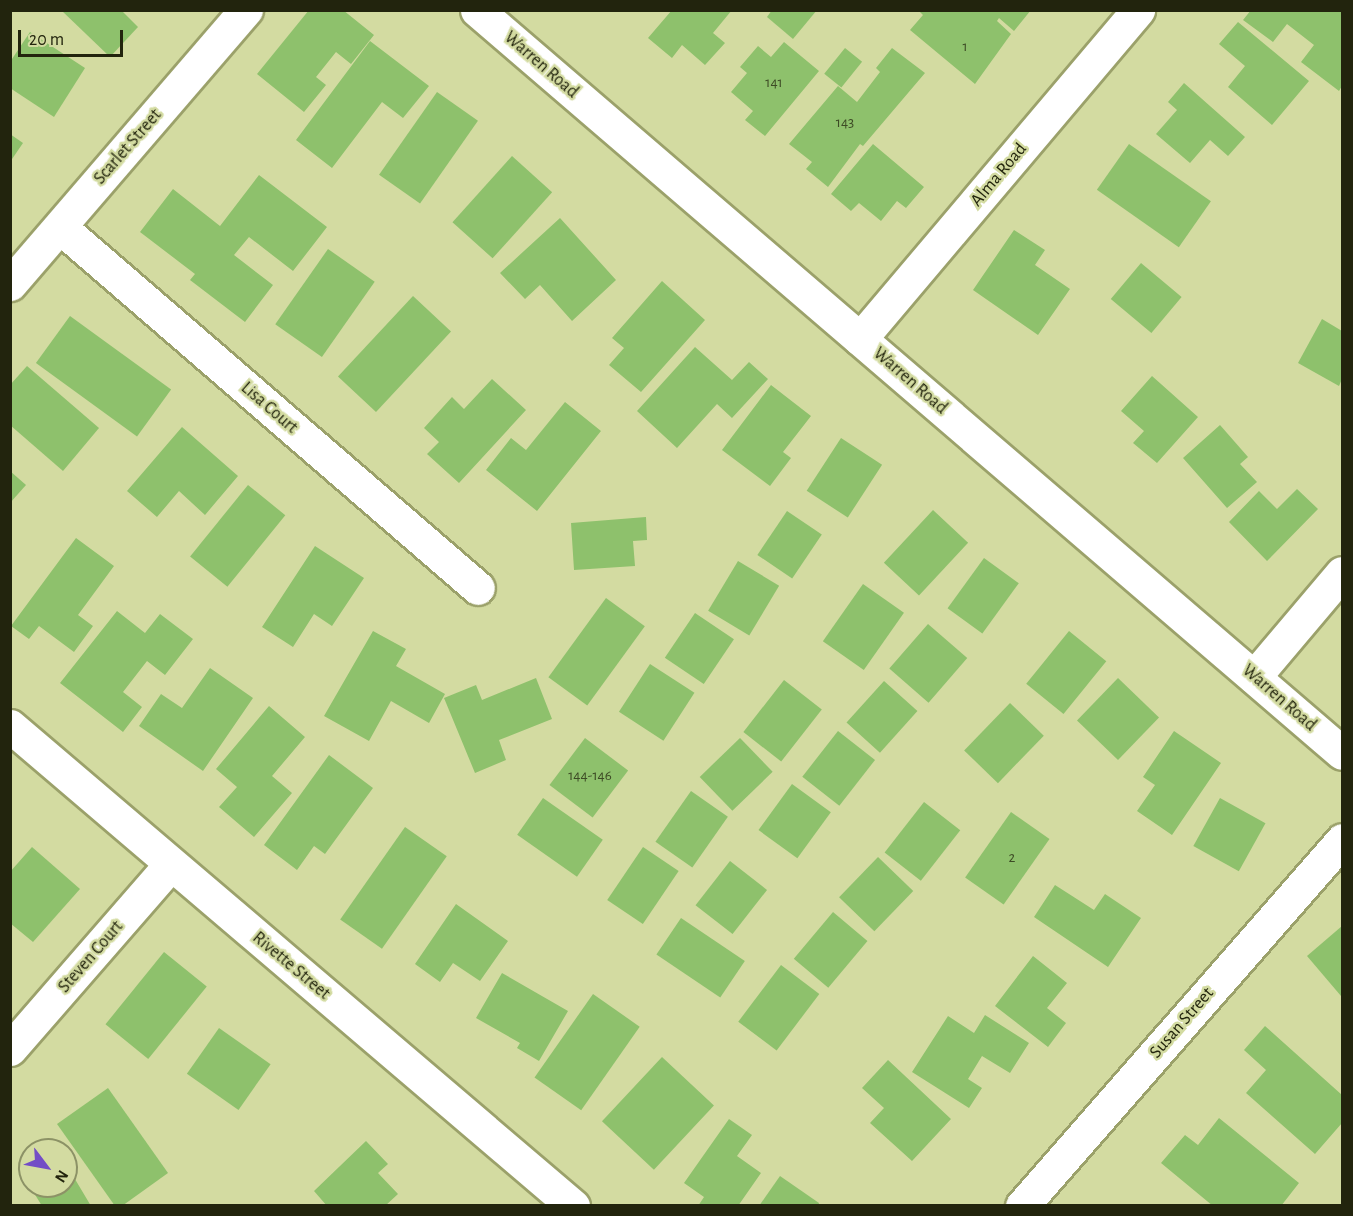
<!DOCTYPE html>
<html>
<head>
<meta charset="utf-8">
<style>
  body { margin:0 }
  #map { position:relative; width:1353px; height:1216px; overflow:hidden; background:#d3dba1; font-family:"Alegreya Sans",sans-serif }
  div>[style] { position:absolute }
  .building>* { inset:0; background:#8ec16c; transform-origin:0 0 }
  .roads { filter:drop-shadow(2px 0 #9ba16a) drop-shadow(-2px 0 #9ba16a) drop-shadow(0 2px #9ba16a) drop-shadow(0 -2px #9ba16a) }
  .minor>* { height:33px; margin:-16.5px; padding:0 16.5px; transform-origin:16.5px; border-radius:16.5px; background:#fff }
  span { translate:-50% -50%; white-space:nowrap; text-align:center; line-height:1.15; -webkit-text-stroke:5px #d3dba1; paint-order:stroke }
  .number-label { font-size:15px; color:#3d4b25 }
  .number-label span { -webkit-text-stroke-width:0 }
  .street-label { font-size:18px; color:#22240d }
  .frame { position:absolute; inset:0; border:12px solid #22240d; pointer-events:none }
  .north { position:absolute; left:18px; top:1138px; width:60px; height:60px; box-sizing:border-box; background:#d3dba1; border:2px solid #8c9266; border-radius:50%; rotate:122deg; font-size:16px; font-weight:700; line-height:24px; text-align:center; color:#22240d }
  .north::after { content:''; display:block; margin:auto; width:21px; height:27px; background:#734dc6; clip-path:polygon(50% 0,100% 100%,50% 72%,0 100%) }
  .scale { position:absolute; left:18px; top:30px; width:105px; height:27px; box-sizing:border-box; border:3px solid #22240d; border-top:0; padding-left:8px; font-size:18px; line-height:21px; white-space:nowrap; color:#22240d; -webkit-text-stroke:4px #d3dba1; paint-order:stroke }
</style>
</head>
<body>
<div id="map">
  <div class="building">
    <i style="clip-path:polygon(61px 10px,121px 10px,138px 27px,110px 57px)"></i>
    <i style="clip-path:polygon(309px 10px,343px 10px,374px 35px,351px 64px,336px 52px,316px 77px,326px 85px,304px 112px,257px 74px)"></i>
    <i style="clip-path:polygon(672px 10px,732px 10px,713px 33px,725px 43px,705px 65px,682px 45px,672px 58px,648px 38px)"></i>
    <i style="clip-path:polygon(772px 10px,817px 10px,793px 39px,767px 17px)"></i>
    <i style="clip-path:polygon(918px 10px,990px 11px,1031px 10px,1014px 31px,999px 18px,997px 21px,1011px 34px,975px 84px,910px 30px,923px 15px)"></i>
    <i style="clip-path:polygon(1251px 10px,1342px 10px,1342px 86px,1339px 91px,1301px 62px,1314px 45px,1287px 24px,1273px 42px,1243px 20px)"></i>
    <i style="clip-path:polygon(1238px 22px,1309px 81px,1272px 125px,1228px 87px,1245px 66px,1219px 44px)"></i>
    <i style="clip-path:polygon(30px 32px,85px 68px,54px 117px,10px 88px,10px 62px)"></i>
    <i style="clip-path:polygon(370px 41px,429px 86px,403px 118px,382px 102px,332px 168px,296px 140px)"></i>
    <i style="clip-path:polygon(784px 42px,819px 71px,765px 136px,745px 120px,753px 111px,731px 92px,747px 73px,740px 67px,758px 46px,771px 57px)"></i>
    <i style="left:845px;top:48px;width:22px;height:33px;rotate:39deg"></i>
    <i style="clip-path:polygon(892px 48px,925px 73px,863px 146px,860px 144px,828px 187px,806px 169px,812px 162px,789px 144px,838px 86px,857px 102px,880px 72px,876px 68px)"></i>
    <i style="clip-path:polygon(1184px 83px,1245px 137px,1228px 156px,1210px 140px,1190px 163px,1156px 134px,1177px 110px,1168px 102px)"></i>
    <i style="left:437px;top:92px;width:50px;height:101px;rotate:35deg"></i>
    <i style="clip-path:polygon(10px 134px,23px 143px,10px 162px)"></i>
    <i style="clip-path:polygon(873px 144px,924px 187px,906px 208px,897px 201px,881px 221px,859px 203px,851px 211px,831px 194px)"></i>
    <i style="left:1129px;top:144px;width:100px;height:56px;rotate:35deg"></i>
    <i style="left:512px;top:156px;width:54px;height:89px;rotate:42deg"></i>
    <i style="clip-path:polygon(259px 175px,327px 227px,293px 271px,249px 237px,234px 255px,273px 285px,245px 322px,190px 280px,195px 274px,140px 232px,173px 189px,220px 226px)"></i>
    <i style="clip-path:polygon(560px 218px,616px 280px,572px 321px,540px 285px,525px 299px,500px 273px)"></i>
    <i style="clip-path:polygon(1014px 230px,1045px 250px,1035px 265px,1070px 289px,1038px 335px,973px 290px)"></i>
    <i style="left:328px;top:249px;width:57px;height:92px;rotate:35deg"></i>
    <i style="left:1141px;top:263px;width:53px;height:47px;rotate:40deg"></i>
    <i style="clip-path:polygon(662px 281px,705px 320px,641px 392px,609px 365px,624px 348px,612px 338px)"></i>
    <i style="left:413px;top:296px;width:52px;height:110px;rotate:43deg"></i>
    <i style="left:70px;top:316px;width:125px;height:58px;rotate:36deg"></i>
    <i style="clip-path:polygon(1322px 319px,1342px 331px,1342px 379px,1339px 386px,1298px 363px)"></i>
    <i style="clip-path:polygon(695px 347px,732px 380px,749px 362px,768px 379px,732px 418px,717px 404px,677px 448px,637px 411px)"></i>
    <i style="clip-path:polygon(27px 366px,99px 428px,63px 471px,10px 425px,10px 385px)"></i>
    <i style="clip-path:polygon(1152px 376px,1198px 417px,1157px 463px,1133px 443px,1144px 431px,1121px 411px)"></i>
    <i style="clip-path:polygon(492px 379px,526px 410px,459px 483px,427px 454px,439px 442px,424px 428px,452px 397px,464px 409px)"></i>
    <i style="clip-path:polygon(771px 385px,811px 416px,783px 452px,791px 458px,770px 486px,722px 450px)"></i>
    <i style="clip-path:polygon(565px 402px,601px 431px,537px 511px,486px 470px,511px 438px,526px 450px)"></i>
    <i style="clip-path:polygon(1220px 425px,1248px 457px,1240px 464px,1257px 482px,1227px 508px,1183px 458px)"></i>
    <i style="clip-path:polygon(182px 427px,238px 476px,205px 515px,179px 491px,157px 517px,127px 491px)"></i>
    <i style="left:841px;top:438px;width:49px;height:63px;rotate:33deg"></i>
    <i style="clip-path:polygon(10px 471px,26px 485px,10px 503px)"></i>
    <i style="left:248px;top:485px;width:48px;height:92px;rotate:39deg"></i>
    <i style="clip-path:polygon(1297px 489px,1318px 509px,1267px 561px,1229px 522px,1259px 491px,1277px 509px)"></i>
    <i style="left:933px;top:510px;width:48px;height:72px;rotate:43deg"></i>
    <i style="left:787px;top:511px;width:42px;height:53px;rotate:34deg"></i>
    <i style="clip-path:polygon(646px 517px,647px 540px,633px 541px,635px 566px,574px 570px,571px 523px)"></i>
    <i style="clip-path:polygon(76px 538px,114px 566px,78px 615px,93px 626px,74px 652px,39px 626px,29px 639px,11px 626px)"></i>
    <i style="clip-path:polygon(315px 546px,364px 578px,332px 626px,314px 614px,293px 647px,262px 627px)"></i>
    <i style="left:984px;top:558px;width:43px;height:62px;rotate:36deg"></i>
    <i style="left:738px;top:561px;width:48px;height:58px;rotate:31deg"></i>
    <i style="left:863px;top:584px;width:50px;height:70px;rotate:35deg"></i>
    <i style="left:606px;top:598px;width:48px;height:98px;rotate:36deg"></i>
    <i style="clip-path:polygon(117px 611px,145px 633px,160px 614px,193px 639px,165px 675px,147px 661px,123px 692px,142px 707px,123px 732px,60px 683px)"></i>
    <i style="left:695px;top:613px;width:47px;height:54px;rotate:34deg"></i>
    <i style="left:928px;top:624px;width:52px;height:59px;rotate:41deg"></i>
    <i style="clip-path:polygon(373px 631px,406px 649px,396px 666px,445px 694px,429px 723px,391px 701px,369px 741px,324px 716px)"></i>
    <i style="left:1069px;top:631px;width:48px;height:68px;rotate:39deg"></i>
    <i style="left:650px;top:664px;width:53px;height:57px;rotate:33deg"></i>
    <i style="clip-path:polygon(210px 668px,253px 698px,203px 771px,139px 726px,161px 694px,182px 708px)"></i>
    <i style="clip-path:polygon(536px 678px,552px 719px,499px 740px,506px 760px,475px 773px,444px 698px,476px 685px,482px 700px)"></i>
    <i style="left:1118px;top:678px;width:57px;height:59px;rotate:44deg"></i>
    <i style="left:784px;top:680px;width:48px;height:66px;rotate:38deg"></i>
    <i style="left:884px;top:681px;width:45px;height:56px;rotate:42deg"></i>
    <i style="left:1010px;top:703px;width:47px;height:66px;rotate:44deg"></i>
    <i style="clip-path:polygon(269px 706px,305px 737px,272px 776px,292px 793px,254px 837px,219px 807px,237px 787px,216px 769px)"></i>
    <i style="left:838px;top:731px;width:47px;height:58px;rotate:38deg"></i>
    <i style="clip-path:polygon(1174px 731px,1221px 763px,1172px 835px,1137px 811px,1155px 785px,1143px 777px)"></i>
    <i style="left:585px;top:738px;width:54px;height:59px;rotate:37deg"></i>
    <i style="left:740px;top:738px;width:47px;height:56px;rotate:46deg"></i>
    <i style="clip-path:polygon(329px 755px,373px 788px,325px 854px,314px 846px,297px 870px,264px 845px)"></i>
    <i style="left:792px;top:784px;width:48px;height:57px;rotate:36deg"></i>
    <i style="left:691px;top:791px;width:45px;height:62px;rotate:35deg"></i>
    <i style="left:543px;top:798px;width:73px;height:45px;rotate:35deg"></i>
    <i style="left:1220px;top:798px;width:52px;height:55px;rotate:29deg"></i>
    <i style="left:924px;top:802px;width:46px;height:64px;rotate:38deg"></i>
    <i style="left:1011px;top:812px;width:47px;height:80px;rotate:35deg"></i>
    <i style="left:405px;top:827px;width:51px;height:113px;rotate:35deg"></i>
    <i style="clip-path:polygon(32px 847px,80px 889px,33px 942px,10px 923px,10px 872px)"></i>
    <i style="left:643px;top:847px;width:43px;height:64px;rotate:34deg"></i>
    <i style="left:878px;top:857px;width:49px;height:56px;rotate:44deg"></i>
    <i style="left:730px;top:861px;width:47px;height:56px;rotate:38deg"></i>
    <i style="clip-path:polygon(1055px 885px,1094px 910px,1105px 894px,1141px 918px,1108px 967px,1034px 917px)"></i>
    <i style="clip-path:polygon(456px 904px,508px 941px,480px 981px,453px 963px,440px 982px,415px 964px)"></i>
    <i style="left:833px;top:912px;width:45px;height:61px;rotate:40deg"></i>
    <i style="left:681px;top:918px;width:77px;height:44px;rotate:34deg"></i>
    <i style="clip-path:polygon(1342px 926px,1342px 995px,1341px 996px,1307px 956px)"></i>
    <i style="left:164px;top:952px;width:55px;height:93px;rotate:39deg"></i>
    <i style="clip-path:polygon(1033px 956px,1067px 983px,1047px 1008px,1066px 1023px,1048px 1047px,995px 1006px)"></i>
    <i style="left:781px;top:965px;width:48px;height:71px;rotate:37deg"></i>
    <i style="clip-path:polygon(502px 973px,568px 1011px,539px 1061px,517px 1048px,520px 1043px,476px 1018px)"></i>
    <i style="left:593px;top:994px;width:57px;height:102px;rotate:35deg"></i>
    <i style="clip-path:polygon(985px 1015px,1029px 1043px,1010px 1073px,982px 1056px,968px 1079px,982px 1088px,969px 1108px,912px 1072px,948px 1016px,974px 1033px)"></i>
    <i style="clip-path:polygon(1265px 1026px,1342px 1095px,1342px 1123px,1315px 1154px,1246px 1093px,1266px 1070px,1244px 1050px)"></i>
    <i style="left:219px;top:1028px;width:63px;height:56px;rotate:35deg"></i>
    <i style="left:662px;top:1057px;width:71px;height:88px;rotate:43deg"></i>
    <i style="clip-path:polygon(888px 1060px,951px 1119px,912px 1161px,870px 1123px,884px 1108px,862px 1088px)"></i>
    <i style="clip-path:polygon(108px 1088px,168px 1173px,122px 1206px,115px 1206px,57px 1124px)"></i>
    <i style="clip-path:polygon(1219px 1118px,1299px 1183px,1281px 1206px,1213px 1206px,1161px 1163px,1185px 1135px,1198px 1145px)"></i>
    <i style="clip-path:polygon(729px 1119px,752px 1135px,737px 1156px,761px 1173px,738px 1206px,698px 1206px,704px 1197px,684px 1183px)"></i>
    <i style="clip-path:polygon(366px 1141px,388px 1164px,378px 1173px,398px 1194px,385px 1206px,327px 1206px,314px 1191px)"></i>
    <i style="clip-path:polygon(66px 1164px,91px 1206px,42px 1206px,26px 1180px,30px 1177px,30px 1186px,66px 1186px)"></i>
    <i style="clip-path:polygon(780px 1176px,819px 1203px,818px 1206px,759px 1206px)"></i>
  </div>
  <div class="roads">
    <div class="minor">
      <i style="left:477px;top:10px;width:1140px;rotate:40.66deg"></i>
      <i style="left:60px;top:227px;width:552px;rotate:40.82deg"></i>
      <i style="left:10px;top:284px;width:362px;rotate:-49.3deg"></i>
      <i style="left:860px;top:339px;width:431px;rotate:-49.8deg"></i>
      <i style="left:1254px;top:677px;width:136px;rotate:-49.8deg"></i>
      <i style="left:10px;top:726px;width:740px;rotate:40.45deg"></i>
      <i style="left:10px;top:1049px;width:245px;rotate:-49deg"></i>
      <i style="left:1022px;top:1206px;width:486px;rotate:-48.8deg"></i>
    </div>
  </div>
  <div class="number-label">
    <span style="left:965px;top:47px">1</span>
    <span style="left:774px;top:83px">141</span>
    <span style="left:845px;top:123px">143</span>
    <span style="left:590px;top:776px">144-146</span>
    <span style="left:1012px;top:858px">2</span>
  </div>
  <div class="street-label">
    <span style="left:541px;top:65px;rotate:41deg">Warren Road</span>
    <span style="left:128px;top:147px;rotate:-49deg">Scarlet Street</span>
    <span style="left:999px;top:175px;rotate:-50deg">Alma Road</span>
    <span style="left:910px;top:381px;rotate:41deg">Warren Road</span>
    <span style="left:269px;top:408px;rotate:41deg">Lisa Court</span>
    <span style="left:1279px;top:698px;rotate:41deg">Warren Road</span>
    <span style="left:91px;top:957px;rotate:-49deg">Steven Court</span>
    <span style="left:291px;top:966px;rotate:40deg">Rivette Street</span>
    <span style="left:1182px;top:1023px;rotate:-49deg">Susan Street</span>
  </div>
  <div class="frame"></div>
  <div class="north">N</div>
  <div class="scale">20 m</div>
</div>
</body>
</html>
